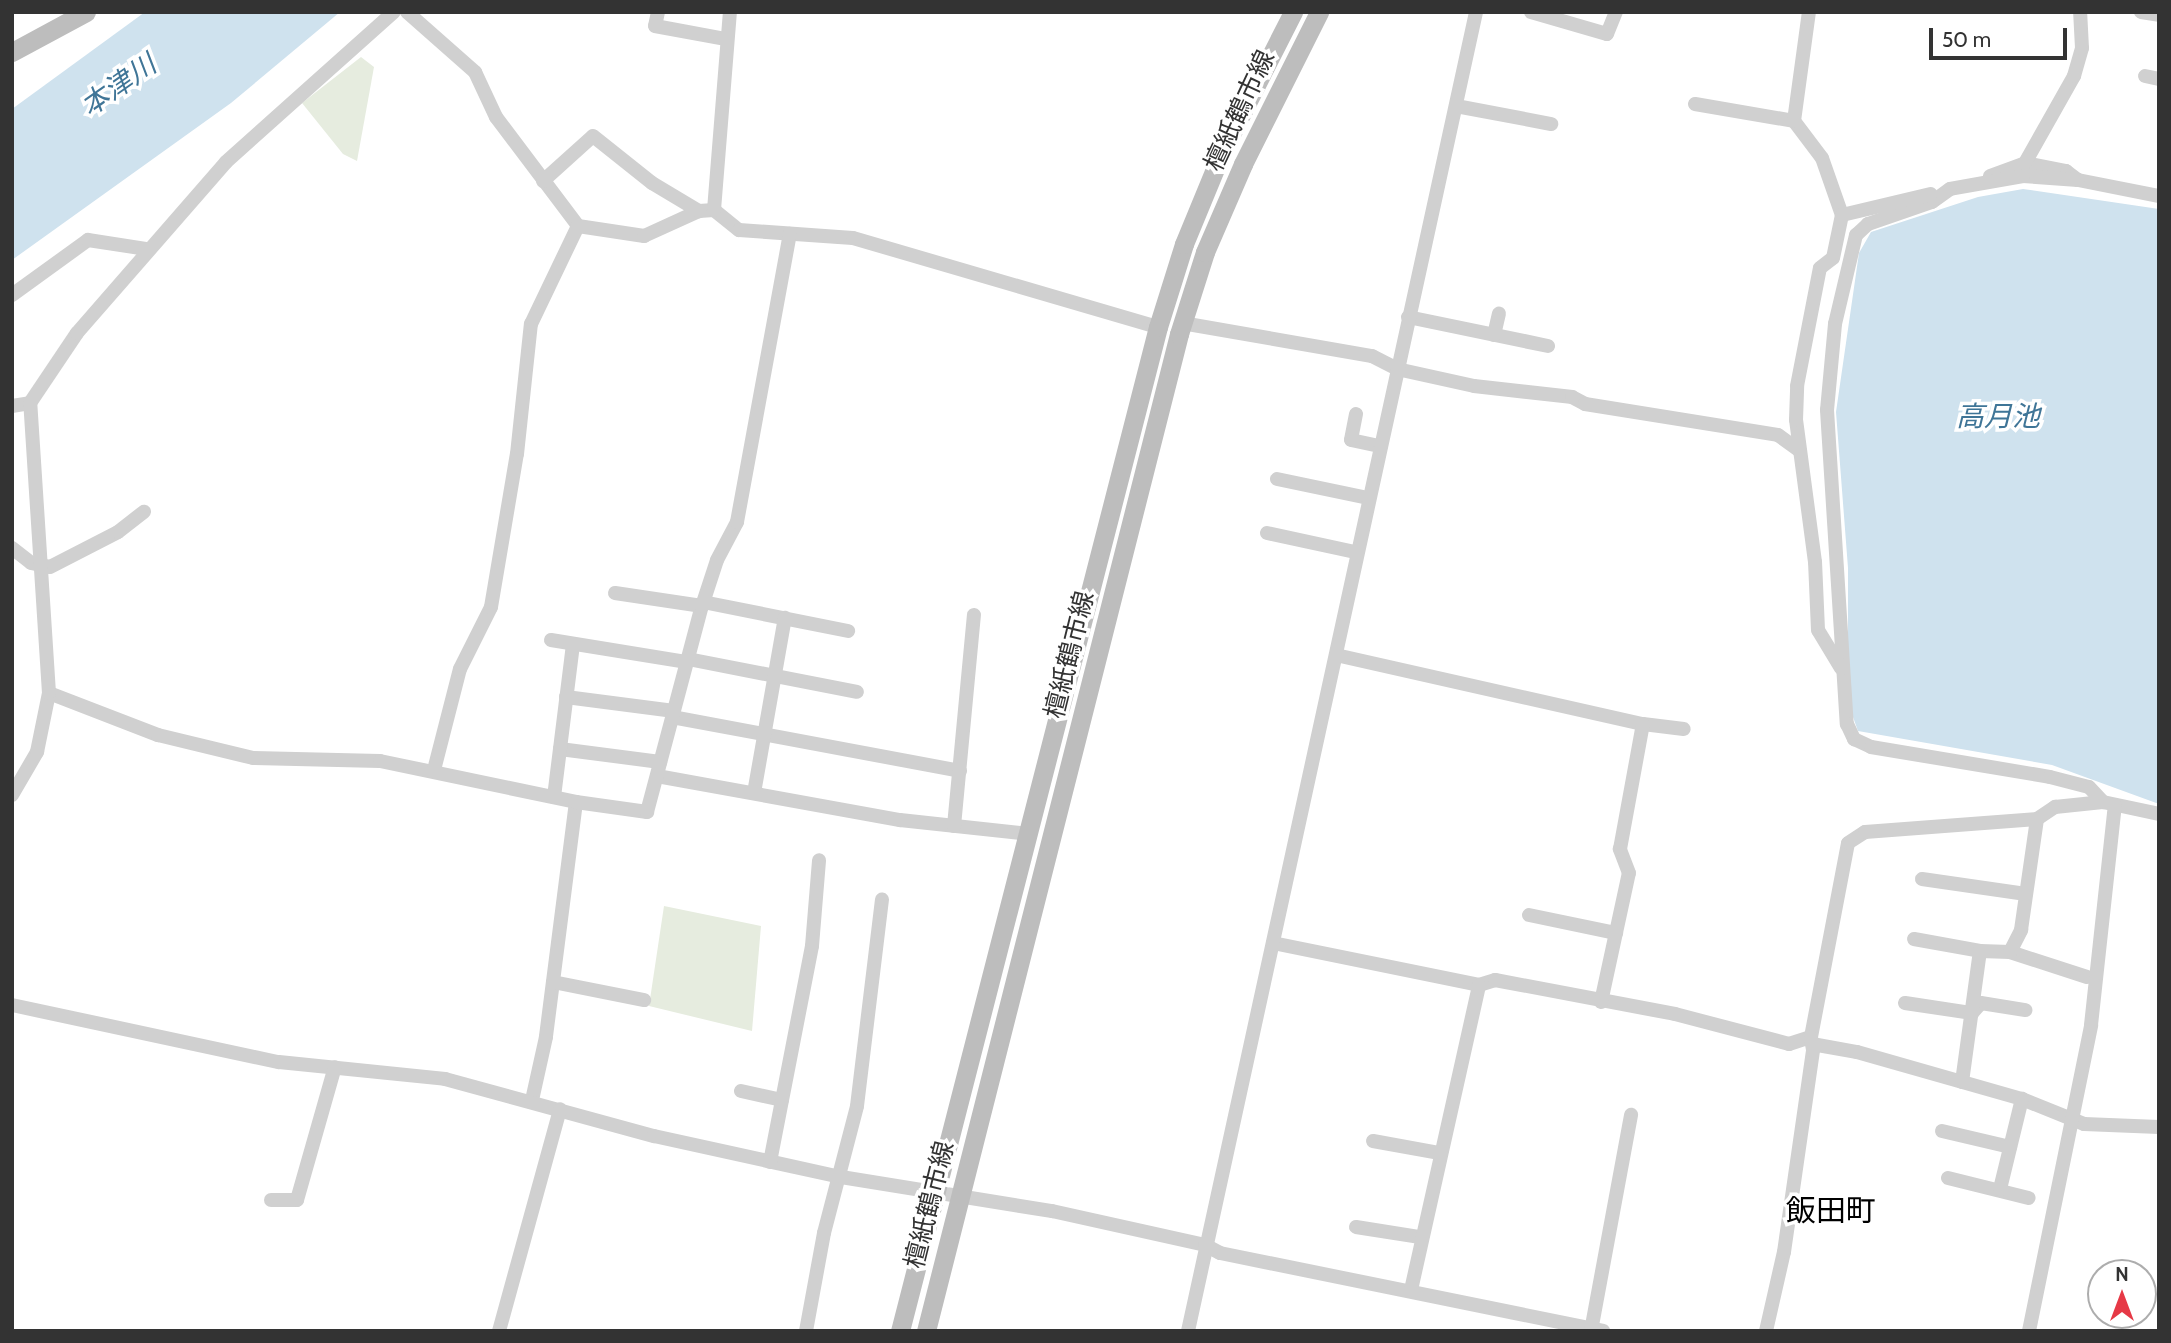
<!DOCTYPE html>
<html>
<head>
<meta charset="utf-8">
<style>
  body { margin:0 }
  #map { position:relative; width:2171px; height:1343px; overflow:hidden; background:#fff; font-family:Cabin,"Noto Sans JP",sans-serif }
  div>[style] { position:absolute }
  .green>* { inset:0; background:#e6ecdf }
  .water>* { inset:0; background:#cfe2ee }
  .minor>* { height:14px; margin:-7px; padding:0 7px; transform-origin:7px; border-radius:7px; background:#d0d0d0 }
  .secondary>* { height:19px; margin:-9.5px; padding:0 9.5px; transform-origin:9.5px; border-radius:9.5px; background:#bdbdbd }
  span { translate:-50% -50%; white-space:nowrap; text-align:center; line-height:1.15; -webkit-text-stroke:7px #fff; paint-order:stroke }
  .street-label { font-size:26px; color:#333 }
  .water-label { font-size:28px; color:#3f7597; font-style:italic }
  .quarter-label { font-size:30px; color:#000 }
  .frame { position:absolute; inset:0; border:14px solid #333; pointer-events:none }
  .north { position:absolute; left:2087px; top:1259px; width:70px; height:70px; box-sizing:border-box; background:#fff; border:2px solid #adadad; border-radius:50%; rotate:0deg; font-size:19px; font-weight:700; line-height:28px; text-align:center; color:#333 }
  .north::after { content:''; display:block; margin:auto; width:24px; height:32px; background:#e63946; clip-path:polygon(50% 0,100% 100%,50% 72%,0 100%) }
  .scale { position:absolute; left:1929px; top:28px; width:138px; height:32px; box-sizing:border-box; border:4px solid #333; border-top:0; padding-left:9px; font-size:21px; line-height:24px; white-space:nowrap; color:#333; -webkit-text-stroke:5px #fff; paint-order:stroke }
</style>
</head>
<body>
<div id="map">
  <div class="green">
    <i style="clip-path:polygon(361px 57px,374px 67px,357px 161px,343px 154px,302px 103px)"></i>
    <i style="clip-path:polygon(664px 906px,761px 926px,752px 1031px,649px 1006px)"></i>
  </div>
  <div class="water">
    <i style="clip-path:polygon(145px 12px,340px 12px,231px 103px,12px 260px,12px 109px)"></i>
    <i style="clip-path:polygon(2023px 189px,2159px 209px,2159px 804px,2052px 765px,1858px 731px,1848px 703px,1848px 568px,1836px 412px,1859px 253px,1871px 232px,1978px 197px)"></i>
  </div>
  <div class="minor">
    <i style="left:407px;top:12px;width:91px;rotate:41.4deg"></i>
    <i style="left:475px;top:72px;width:50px;rotate:65deg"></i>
    <i style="left:496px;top:117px;width:136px;rotate:53deg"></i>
    <i style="left:578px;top:226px;width:67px;rotate:8.6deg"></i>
    <i style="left:644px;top:236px;width:60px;rotate:-24.4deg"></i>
    <i style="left:699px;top:211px;width:15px;rotate:-4deg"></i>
    <i style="left:714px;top:210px;width:32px;rotate:39deg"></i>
    <i style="left:739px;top:230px;width:114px;rotate:4deg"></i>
    <i style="left:853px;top:238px;width:318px;rotate:16.3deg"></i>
    <i style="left:658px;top:12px;width:14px;rotate:102deg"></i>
    <i style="left:655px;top:26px;width:71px;rotate:10.5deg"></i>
    <i style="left:1531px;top:12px;width:79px;rotate:16.1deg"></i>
    <i style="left:1607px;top:34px;width:24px;rotate:-68deg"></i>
    <i style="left:2141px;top:12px;width:18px;rotate:9deg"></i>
    <i style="left:2145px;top:76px;width:14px;rotate:12deg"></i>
    <i style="left:1695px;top:104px;width:100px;rotate:9.7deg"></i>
    <i style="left:1794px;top:121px;width:46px;rotate:52.9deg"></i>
    <i style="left:1822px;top:158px;width:60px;rotate:70.7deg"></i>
    <i style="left:1456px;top:106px;width:97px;rotate:10.7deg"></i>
    <i style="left:1794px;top:121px;width:110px;rotate:-82.2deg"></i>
    <i style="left:2025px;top:163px;width:42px;rotate:11deg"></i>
    <i style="left:2066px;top:171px;width:15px;rotate:37deg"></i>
    <i style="left:2078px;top:180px;width:83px;rotate:11.2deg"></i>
    <i style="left:1990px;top:176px;width:37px;rotate:-20deg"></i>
    <i style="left:2025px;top:163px;width:100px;rotate:-60.6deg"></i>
    <i style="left:2074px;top:76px;width:29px;rotate:-74deg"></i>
    <i style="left:2082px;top:48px;width:36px;rotate:-93deg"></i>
    <i style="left:2078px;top:180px;width:55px;rotate:-175.8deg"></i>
    <i style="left:2023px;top:176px;width:74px;rotate:169.9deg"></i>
    <i style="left:1950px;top:189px;width:22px;rotate:144deg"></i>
    <i style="left:1932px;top:202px;width:68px;rotate:161deg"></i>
    <i style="left:1868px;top:224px;width:16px;rotate:137deg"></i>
    <i style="left:1856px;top:235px;width:91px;rotate:103.3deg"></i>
    <i style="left:1835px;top:324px;width:86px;rotate:95.3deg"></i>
    <i style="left:1827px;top:410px;width:315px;rotate:86.4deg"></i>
    <i style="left:1847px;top:724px;width:17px;rotate:65deg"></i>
    <i style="left:1854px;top:739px;width:19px;rotate:25deg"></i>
    <i style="left:1871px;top:747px;width:181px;rotate:9.5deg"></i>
    <i style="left:2050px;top:777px;width:40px;rotate:14.4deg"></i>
    <i style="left:2089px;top:787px;width:21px;rotate:47deg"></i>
    <i style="left:543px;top:181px;width:67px;rotate:-42deg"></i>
    <i style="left:593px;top:136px;width:75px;rotate:38.5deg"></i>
    <i style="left:652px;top:183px;width:55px;rotate:30.8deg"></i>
    <i style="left:714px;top:210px;width:199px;rotate:-85.4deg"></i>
    <i style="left:12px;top:295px;width:94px;rotate:-35.9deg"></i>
    <i style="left:88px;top:240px;width:60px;rotate:8.7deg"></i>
    <i style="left:1408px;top:317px;width:143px;rotate:11.7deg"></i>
    <i style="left:1182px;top:323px;width:193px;rotate:9.9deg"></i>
    <i style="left:1372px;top:356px;width:28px;rotate:27deg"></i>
    <i style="left:1397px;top:369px;width:79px;rotate:12.4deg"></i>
    <i style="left:1474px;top:386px;width:99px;rotate:6.4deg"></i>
    <i style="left:1572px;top:397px;width:15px;rotate:28deg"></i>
    <i style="left:1585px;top:404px;width:195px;rotate:9.1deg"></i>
    <i style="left:1778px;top:435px;width:27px;rotate:36deg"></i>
    <i style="left:1494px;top:335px;width:22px;rotate:-77deg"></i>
    <i style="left:12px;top:406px;width:18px;rotate:-9deg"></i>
    <i style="left:1356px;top:414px;width:26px;rotate:101deg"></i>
    <i style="left:1351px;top:440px;width:30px;rotate:12deg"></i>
    <i style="left:1277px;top:479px;width:93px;rotate:11.8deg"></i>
    <i style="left:1267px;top:533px;width:90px;rotate:12.2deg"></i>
    <i style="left:12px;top:548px;width:24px;rotate:38deg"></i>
    <i style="left:31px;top:563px;width:19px;rotate:12deg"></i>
    <i style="left:50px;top:567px;width:76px;rotate:-27.2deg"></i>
    <i style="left:118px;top:532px;width:33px;rotate:-38deg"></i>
    <i style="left:615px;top:593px;width:88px;rotate:8.5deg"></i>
    <i style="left:703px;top:602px;width:148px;rotate:11.3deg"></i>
    <i style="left:551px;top:640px;width:138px;rotate:9.2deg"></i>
    <i style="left:1336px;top:655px;width:315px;rotate:12.7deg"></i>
    <i style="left:1643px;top:724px;width:41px;rotate:7deg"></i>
    <i style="left:688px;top:659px;width:172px;rotate:11deg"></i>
    <i style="left:1841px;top:668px;width:44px;rotate:-121.2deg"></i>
    <i style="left:1818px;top:630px;width:68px;rotate:-92.5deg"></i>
    <i style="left:1815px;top:562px;width:143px;rotate:-97.6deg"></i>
    <i style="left:1796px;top:420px;width:34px;rotate:-88deg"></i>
    <i style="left:1797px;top:386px;width:120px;rotate:-79deg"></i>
    <i style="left:1820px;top:268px;width:16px;rotate:-38deg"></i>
    <i style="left:1833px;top:258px;width:44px;rotate:-78.2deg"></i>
    <i style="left:1842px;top:215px;width:91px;rotate:-13.3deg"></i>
    <i style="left:49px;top:693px;width:117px;rotate:21.1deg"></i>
    <i style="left:158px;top:735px;width:98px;rotate:13.6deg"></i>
    <i style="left:253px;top:758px;width:127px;rotate:1.4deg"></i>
    <i style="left:380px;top:761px;width:200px;rotate:11.8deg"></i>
    <i style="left:576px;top:802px;width:237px;rotate:97.3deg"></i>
    <i style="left:546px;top:1037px;width:65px;rotate:102.5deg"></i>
    <i style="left:566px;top:697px;width:109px;rotate:7.4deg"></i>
    <i style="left:672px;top:717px;width:293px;rotate:10.6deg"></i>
    <i style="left:560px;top:749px;width:101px;rotate:7.4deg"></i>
    <i style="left:434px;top:770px;width:104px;rotate:-75.6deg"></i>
    <i style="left:460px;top:669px;width:69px;rotate:-63.4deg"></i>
    <i style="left:491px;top:607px;width:155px;rotate:-80.4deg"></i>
    <i style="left:517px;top:454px;width:131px;rotate:-83.9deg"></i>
    <i style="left:531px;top:324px;width:109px;rotate:-64.4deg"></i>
    <i style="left:657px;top:776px;width:247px;rotate:10.3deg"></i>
    <i style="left:900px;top:820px;width:129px;rotate:6.2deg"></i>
    <i style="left:754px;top:793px;width:178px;rotate:-80deg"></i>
    <i style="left:12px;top:795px;width:50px;rotate:-59.8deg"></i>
    <i style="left:37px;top:752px;width:60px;rotate:-78.5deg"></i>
    <i style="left:49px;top:693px;width:291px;rotate:-93.7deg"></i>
    <i style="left:30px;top:403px;width:84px;rotate:-56.1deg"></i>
    <i style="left:77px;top:333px;width:227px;rotate:-48.9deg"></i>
    <i style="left:226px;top:162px;width:225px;rotate:-41.8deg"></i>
    <i style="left:554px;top:797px;width:154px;rotate:-82.9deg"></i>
    <i style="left:576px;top:802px;width:72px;rotate:8deg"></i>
    <i style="left:647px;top:812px;width:213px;rotate:-75.1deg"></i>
    <i style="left:702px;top:606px;width:48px;rotate:-71.9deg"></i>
    <i style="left:717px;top:560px;width:43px;rotate:-62.2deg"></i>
    <i style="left:737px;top:522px;width:293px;rotate:-79.6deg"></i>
    <i style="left:954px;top:826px;width:212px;rotate:-84.6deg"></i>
    <i style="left:1922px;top:879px;width:105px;rotate:8.2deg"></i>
    <i style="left:1529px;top:915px;width:89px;rotate:11.7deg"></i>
    <i style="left:1914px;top:939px;width:67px;rotate:10.3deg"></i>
    <i style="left:1273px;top:943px;width:210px;rotate:11.5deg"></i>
    <i style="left:1479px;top:985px;width:17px;rotate:-17deg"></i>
    <i style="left:1495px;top:980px;width:183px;rotate:10.7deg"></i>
    <i style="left:1675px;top:1014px;width:118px;rotate:14.7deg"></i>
    <i style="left:1789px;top:1044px;width:23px;rotate:-18deg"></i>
    <i style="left:1811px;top:1037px;width:197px;rotate:-79.2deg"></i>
    <i style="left:1848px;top:843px;width:20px;rotate:-33deg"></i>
    <i style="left:1865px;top:832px;width:172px;rotate:-4.3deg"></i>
    <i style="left:2037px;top:819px;width:22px;rotate:-34deg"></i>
    <i style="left:2055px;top:807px;width:48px;rotate:-5.9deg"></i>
    <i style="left:2103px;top:802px;width:57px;rotate:12.1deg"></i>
    <i style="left:2010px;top:952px;width:81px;rotate:18deg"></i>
    <i style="left:553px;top:982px;width:93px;rotate:11.2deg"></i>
    <i style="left:1601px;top:1002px;width:132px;rotate:-77.8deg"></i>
    <i style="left:1629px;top:873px;width:26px;rotate:-111deg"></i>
    <i style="left:1620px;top:849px;width:127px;rotate:-79.6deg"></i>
    <i style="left:1905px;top:1003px;width:68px;rotate:8.5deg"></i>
    <i style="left:1972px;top:1013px;width:13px;rotate:-48deg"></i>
    <i style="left:1981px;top:1003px;width:45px;rotate:9deg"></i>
    <i style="left:12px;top:1005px;width:273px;rotate:12.1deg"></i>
    <i style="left:279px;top:1062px;width:167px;rotate:5.8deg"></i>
    <i style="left:445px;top:1079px;width:217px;rotate:15.3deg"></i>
    <i style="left:654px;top:1136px;width:191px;rotate:12.4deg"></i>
    <i style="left:841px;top:1177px;width:214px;rotate:9.2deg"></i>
    <i style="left:1052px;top:1211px;width:157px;rotate:12.5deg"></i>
    <i style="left:1205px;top:1245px;width:17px;rotate:28deg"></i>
    <i style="left:1220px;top:1253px;width:391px;rotate:11.5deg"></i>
    <i style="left:1812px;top:1044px;width:46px;rotate:10.1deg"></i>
    <i style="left:1857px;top:1052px;width:172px;rotate:15.9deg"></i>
    <i style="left:2022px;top:1099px;width:67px;rotate:22deg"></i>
    <i style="left:2084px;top:1124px;width:75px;rotate:2.3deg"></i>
    <i style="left:1962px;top:1082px;width:132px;rotate:-82.2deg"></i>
    <i style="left:1980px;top:951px;width:30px;rotate:2deg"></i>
    <i style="left:2010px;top:952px;width:25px;rotate:-63deg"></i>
    <i style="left:2021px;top:930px;width:112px;rotate:-81.8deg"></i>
    <i style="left:741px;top:1091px;width:42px;rotate:12.4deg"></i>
    <i style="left:1942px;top:1131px;width:70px;rotate:13.2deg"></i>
    <i style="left:1373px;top:1141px;width:68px;rotate:10.2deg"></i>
    <i style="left:770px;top:1162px;width:220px;rotate:-79deg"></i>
    <i style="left:812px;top:946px;width:86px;rotate:-85.3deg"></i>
    <i style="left:1948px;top:1178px;width:83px;rotate:13.9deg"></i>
    <i style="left:2000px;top:1189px;width:93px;rotate:-76.3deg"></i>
    <i style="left:271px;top:1200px;width:26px"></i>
    <i style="left:297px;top:1200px;width:138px;rotate:-74.1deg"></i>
    <i style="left:1356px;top:1227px;width:65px;rotate:8.9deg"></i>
    <i style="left:1411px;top:1290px;width:312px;rotate:-77.4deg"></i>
    <i style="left:499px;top:1331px;width:230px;rotate:-74.6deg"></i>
    <i style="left:806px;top:1331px;width:100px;rotate:-79.6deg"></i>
    <i style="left:824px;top:1233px;width:131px;rotate:-75.4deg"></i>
    <i style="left:857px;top:1106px;width:208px;rotate:-83.1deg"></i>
    <i style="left:1188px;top:1331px;width:1350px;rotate:-77.68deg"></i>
    <i style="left:1591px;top:1331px;width:220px;rotate:-79.5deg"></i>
    <i style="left:1766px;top:1331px;width:81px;rotate:-77.2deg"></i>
    <i style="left:1784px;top:1252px;width:204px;rotate:-81.8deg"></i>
    <i style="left:1813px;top:1050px;width:13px;rotate:-99deg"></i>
    <i style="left:2029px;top:1331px;width:312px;rotate:-78.5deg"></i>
    <i style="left:2091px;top:1025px;width:221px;rotate:-83.8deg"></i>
  </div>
  <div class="secondary">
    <i style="left:12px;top:52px;width:84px;rotate:-28.4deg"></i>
    <i style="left:900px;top:1331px;width:1037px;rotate:-75.59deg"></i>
    <i style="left:1158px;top:327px;width:87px;rotate:-72.6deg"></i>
    <i style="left:1184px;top:244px;width:100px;rotate:-67.6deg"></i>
    <i style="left:1222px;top:152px;width:157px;rotate:-63.1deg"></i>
    <i style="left:926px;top:1331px;width:1029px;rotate:-75.76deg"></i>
    <i style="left:1179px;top:334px;width:86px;rotate:-72.4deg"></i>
    <i style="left:1205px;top:252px;width:96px;rotate:-66.6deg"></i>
    <i style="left:1243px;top:164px;width:170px;rotate:-63.4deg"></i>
  </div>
  <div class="street-label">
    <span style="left:1240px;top:111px;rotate:-65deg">檀紙鶴市線</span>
    <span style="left:1070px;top:655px;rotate:-76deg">檀紙鶴市線</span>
    <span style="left:930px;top:1205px;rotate:-76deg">檀紙鶴市線</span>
  </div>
  <div class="water-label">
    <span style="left:118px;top:85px;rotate:-35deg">本津川</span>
    <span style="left:1998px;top:416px">高月池</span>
  </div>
  <div class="quarter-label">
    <span style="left:1831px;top:1211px">飯田町</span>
  </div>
  <div class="frame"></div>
  <div class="north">N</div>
  <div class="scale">50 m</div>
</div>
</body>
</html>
